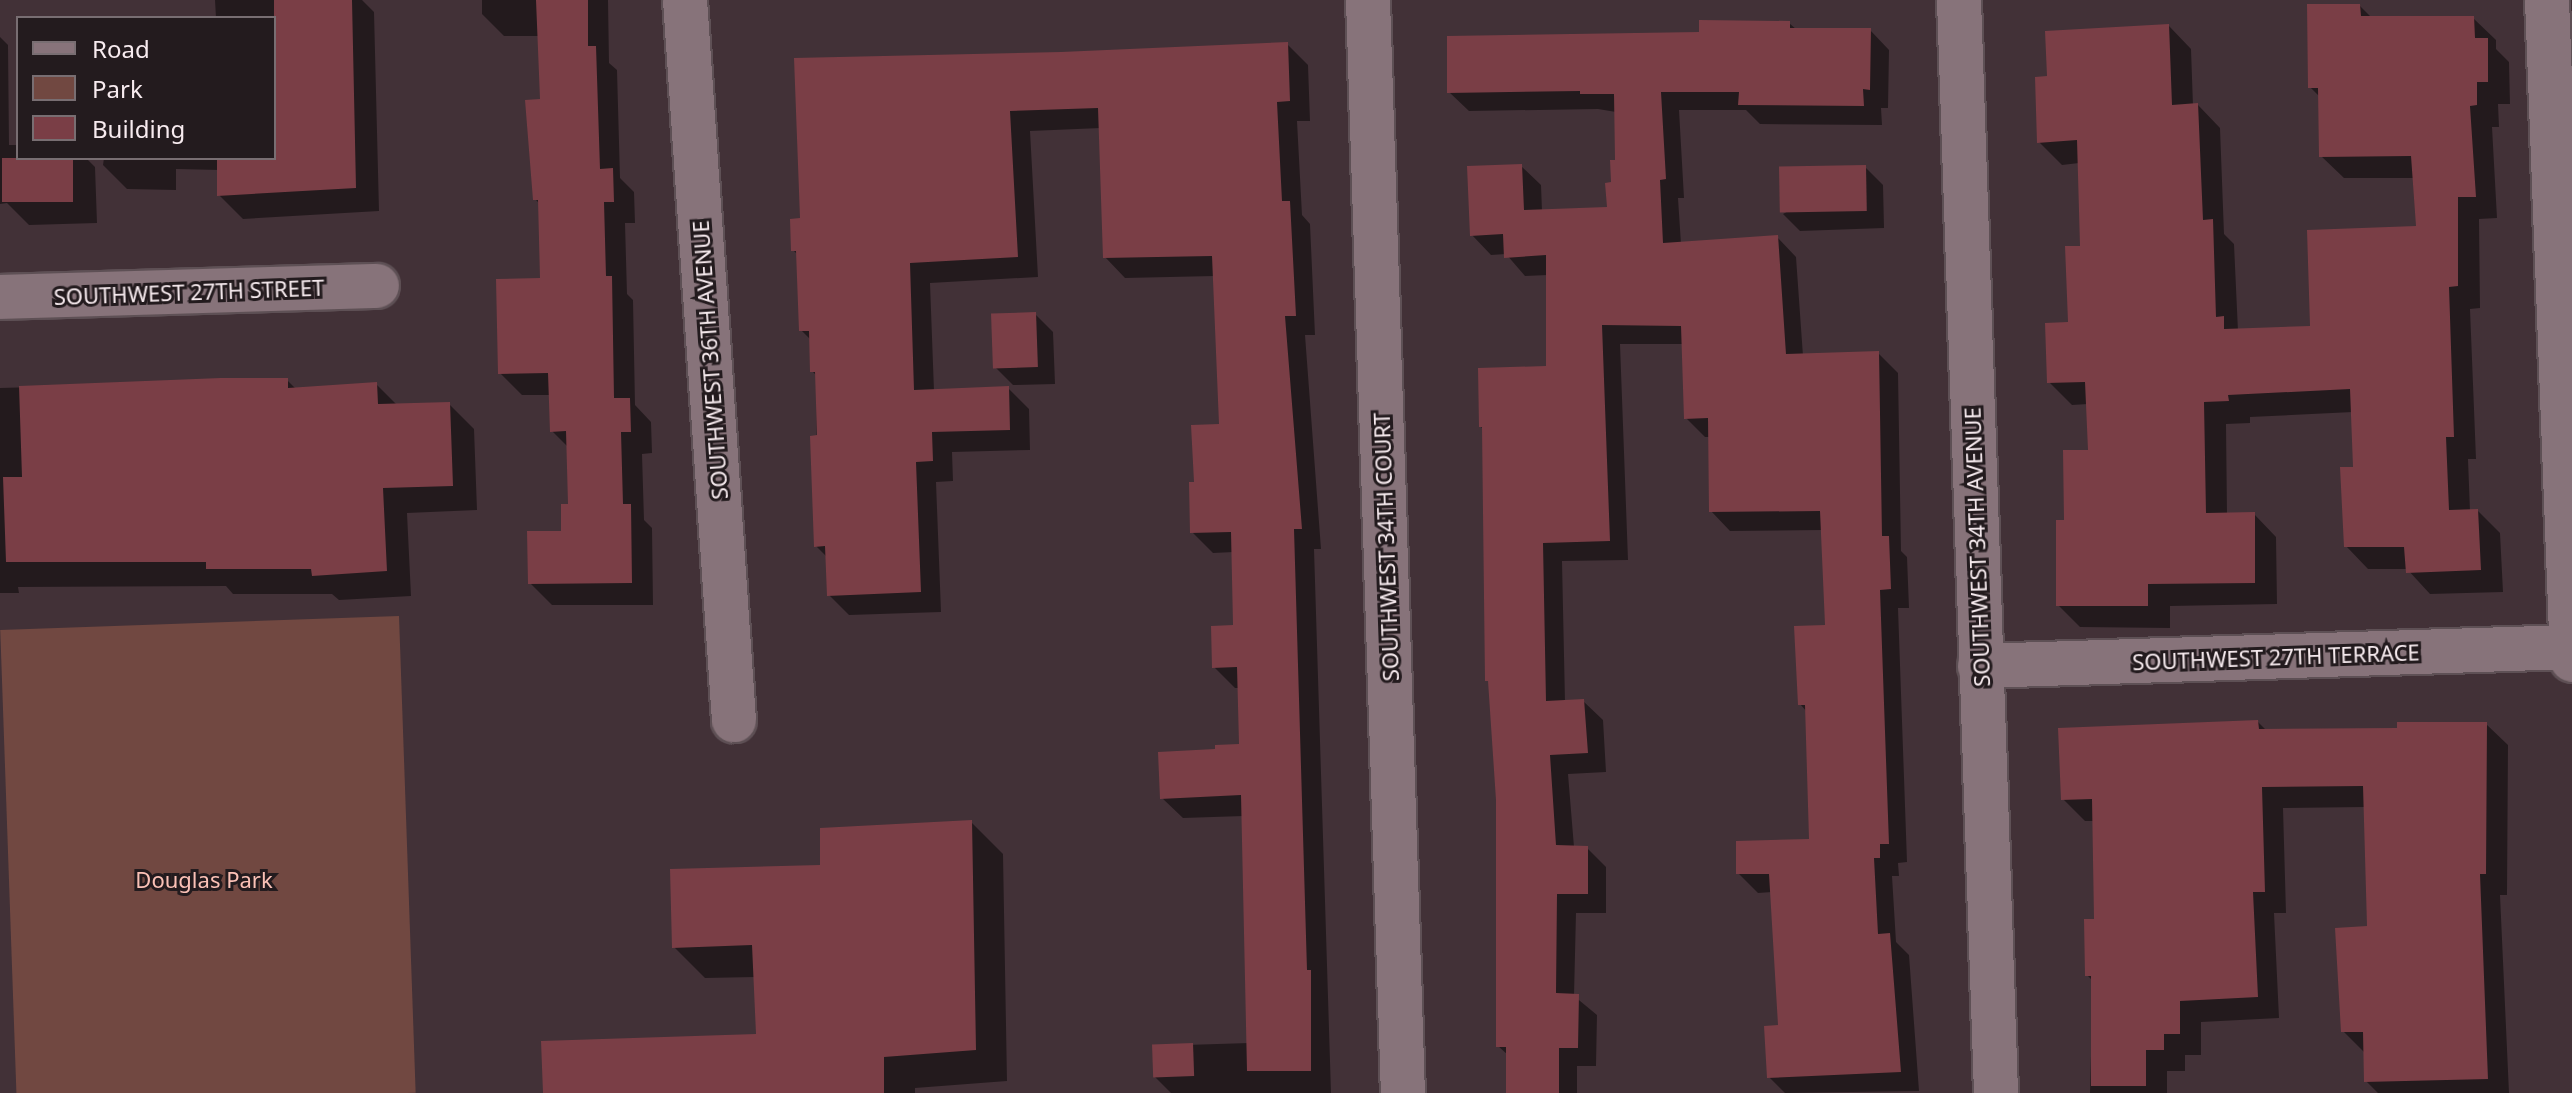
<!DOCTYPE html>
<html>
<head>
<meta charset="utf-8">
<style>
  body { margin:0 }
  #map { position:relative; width:2572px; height:1093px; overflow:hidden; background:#423137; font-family:"Noto Sans",sans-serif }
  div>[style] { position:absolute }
  .green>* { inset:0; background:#714841; transform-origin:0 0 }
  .shadow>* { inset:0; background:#0007 }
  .building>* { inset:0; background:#7a3e46; transform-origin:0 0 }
  .roads { filter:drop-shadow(2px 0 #5e5055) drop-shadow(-2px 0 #5e5055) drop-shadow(0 2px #5e5055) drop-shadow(0 -2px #5e5055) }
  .minor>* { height:44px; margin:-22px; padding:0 22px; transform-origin:22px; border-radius:22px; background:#87737a }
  span { translate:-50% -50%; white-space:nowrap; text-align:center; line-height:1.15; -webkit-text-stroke:6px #231b1e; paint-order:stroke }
  .street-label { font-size:22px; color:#f7ebef }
  .park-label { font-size:22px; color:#fbc1b6 }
  .legend { position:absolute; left:16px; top:16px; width:260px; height:144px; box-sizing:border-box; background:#231b1e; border:2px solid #786e72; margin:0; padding:10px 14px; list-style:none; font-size:24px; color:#f7ebef }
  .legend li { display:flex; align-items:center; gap:16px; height:40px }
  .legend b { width:40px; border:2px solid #786e72 }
</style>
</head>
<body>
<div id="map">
  <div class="green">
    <i style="left:399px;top:616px;width:477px;height:399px;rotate:88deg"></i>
  </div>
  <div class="shadow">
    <i style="clip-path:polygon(215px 0,362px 0,374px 12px,379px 211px,243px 219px,219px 195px,219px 170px,176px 169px,176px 190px,127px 189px,103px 165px,104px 158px,274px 158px,274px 18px,216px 18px)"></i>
    <i style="clip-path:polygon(482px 0,608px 0,609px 63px,617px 70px,620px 178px,634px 192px,635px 223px,625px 223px,627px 294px,633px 300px,635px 405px,651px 422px,652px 453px,642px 454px,644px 520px,652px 528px,653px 605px,552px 605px,530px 583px,563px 533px,570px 506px,568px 447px,552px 431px,551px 395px,522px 395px,500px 373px,542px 280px,540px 204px,535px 199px,542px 101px,540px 36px,504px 36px,482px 14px)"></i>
    <i style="clip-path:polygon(2360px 6px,2372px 18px,2473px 18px,2496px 40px,2496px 49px,2509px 62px,2510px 104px,2498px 104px,2499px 127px,2492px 127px,2497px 218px,2479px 219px,2480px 308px,2470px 309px,2476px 459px,2468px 459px,2470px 511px,2478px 511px,2500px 533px,2503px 592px,2430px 594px,2407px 569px,2368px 569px,2346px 546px,2355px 469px,2353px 412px,2250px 417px,2250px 423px,2226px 424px,2227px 514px,2254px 514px,2276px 537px,2277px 604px,2170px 606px,2170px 628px,2080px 627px,2058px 605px,2066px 522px,2090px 452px,2088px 404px,2072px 405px,2049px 382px,2070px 324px,2082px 248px,2079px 163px,2062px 165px,2039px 142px,2049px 78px,2169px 26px,2191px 49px,2193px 106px,2198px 105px,2220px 128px,2224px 234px,2234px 244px,2238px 331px,2312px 328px,2418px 228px,2415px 178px,2344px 178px,2321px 156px,2320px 97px,2310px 87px)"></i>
    <i style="clip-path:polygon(1789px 23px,1797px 30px,1870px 30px,1889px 50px,1888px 108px,1881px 108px,1882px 125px,1760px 124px,1746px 110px,1679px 110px,1684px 198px,1678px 198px,1681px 244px,1777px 237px,1796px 257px,1803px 356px,1878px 353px,1898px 373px,1901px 551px,1907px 557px,1909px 608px,1898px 608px,1907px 862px,1898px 863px,1899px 876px,1892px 876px,1896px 942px,1909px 955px,1919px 1091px,1785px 1093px,1769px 1077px,1780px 1027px,1772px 892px,1758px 893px,1738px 873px,1811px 841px,1807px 712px,1800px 704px,1827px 627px,1823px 530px,1730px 531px,1711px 511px,1710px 437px,1705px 437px,1686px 418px,1684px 344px,1620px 344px,1628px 560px,1562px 561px,1565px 702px,1583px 701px,1603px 720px,1606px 772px,1568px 774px,1574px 847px,1587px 848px,1606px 867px,1606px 913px,1576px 913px,1574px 996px,1597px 1015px,1596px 1066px,1577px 1066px,1577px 1093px,1508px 1093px,1508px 1055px,1498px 1046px,1498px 800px,1491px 684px,1487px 680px,1484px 430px,1481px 427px,1548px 368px,1548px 275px,1525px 276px,1506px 254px,1491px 255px,1472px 235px,1521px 166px,1541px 185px,1542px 211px,1609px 208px,1617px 162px,1616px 112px,1598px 109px,1469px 111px,1449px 92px,1701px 34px)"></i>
    <i style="clip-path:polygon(0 37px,8px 45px,9px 145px,18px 145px,18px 158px,86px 158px,95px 167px,97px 223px,29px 225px,7px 203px,0 204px)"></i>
    <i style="clip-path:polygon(1287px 44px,1308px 65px,1310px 121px,1297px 121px,1302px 215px,1310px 224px,1315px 335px,1305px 335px,1321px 549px,1314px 549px,1331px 1093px,1171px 1093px,1155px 1077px,1154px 1046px,1249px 1043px,1244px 816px,1183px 818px,1162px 798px,1217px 751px,1241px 746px,1239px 688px,1235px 688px,1214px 667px,1235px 627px,1234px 552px,1213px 553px,1192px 532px,1196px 484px,1221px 426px,1215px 276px,1125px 278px,1105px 257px,1101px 128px,1030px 131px,1038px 277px,930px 283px,934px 391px,1008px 388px,1029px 409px,1030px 450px,952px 452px,953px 481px,936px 482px,941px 612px,849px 615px,829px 595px,827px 557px,816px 546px,817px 376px,812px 371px,811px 340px,801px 330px,798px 255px,793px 250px,802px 220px,1062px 54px)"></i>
    <i style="clip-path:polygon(1865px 167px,1883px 185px,1884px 228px,1800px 231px,1783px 214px)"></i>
    <i style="clip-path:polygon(1035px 314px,1053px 332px,1055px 384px,1013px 385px,995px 367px)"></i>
    <i style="clip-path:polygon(287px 380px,296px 389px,376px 384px,397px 405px,449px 404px,474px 429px,477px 510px,407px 513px,411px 596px,339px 600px,332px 594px,233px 594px,226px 586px,18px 587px,19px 593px,0 593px,0 388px)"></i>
    <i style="clip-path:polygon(2258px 722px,2267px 731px,2399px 730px,2486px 724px,2508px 745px,2507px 895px,2500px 895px,2509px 1093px,2378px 1093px,2366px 1081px,2366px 1054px,2343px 1031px,2369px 928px,2365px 807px,2283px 808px,2286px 913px,2274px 913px,2279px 1018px,2201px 1022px,2201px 1055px,2185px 1055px,2185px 1071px,2167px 1071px,2167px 1093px,2090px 1093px,2093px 981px,2087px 975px,2096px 921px,2094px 821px,2085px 821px,2063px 799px)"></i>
    <i style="clip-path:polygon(971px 822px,1003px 854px,1007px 1081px,915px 1088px,915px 1093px,545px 1093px,758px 1036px,756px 977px,705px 978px,674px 947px,822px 867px)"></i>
  </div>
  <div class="building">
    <i style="clip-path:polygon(274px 0,352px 0,356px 188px,217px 196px,217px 158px,274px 158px)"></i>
    <i style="clip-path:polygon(536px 0,588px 0,588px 46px,596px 46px,600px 169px,613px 168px,614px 202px,604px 202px,606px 276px,612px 276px,614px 398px,630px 398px,631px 432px,621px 432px,623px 504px,631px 504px,632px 583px,528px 584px,527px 531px,561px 531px,561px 504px,568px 504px,566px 431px,550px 432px,548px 373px,498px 374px,496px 279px,540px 278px,538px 200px,533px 200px,525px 100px,540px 99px)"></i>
    <i style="clip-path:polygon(2307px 4px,2360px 4px,2361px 16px,2474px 16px,2475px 38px,2488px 38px,2488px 82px,2477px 82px,2477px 105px,2470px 106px,2476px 197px,2458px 197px,2458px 286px,2449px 287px,2454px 437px,2446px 437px,2449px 510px,2478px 509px,2481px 570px,2406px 573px,2404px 547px,2344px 547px,2340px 467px,2353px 467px,2350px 389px,2228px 395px,2229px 401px,2204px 402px,2206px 513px,2255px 512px,2255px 583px,2148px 584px,2148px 606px,2056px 606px,2056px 520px,2064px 520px,2063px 450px,2088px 450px,2085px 382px,2047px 383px,2045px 323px,2068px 322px,2065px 246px,2080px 246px,2077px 140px,2037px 143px,2035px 77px,2047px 76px,2045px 31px,2169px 24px,2172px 105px,2198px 103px,2203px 220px,2213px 219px,2216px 317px,2224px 316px,2224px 329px,2310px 326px,2307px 230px,2416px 226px,2411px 156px,2319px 157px,2318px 88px,2308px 88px)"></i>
    <i style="clip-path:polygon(1699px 20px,1790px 21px,1790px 28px,1871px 28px,1870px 90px,1863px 89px,1864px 106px,1738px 105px,1739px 92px,1661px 92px,1666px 179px,1660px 180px,1663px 243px,1778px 235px,1786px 354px,1879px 351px,1882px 536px,1889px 536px,1891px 589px,1880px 590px,1889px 844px,1880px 844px,1880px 858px,1874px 858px,1878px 934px,1890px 933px,1901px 1072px,1767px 1078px,1764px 1026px,1778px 1025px,1769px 874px,1736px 874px,1736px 841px,1809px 839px,1805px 705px,1798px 705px,1794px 626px,1825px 625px,1820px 511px,1709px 512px,1708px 418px,1684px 419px,1681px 326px,1602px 325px,1610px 541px,1543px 543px,1546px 701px,1584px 699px,1588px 753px,1550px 755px,1556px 845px,1588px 846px,1588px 894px,1557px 894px,1556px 993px,1579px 994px,1578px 1048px,1559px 1048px,1559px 1093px,1506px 1093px,1506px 1047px,1496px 1047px,1496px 800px,1488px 681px,1485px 681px,1482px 427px,1479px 427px,1478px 368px,1546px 366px,1546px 255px,1504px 258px,1503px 234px,1470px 236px,1467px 166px,1522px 164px,1524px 210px,1607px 207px,1605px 183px,1611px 182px,1610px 160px,1615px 160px,1614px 94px,1580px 94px,1580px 91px,1447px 93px,1447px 36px,1699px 32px)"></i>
    <i style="clip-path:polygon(1288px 42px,1290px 101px,1277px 102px,1282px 201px,1290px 201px,1296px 316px,1285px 316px,1302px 529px,1294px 529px,1307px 970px,1311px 970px,1311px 1071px,1247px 1071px,1241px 795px,1160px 799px,1158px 752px,1215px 749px,1215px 745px,1239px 744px,1237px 667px,1212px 668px,1211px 626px,1233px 625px,1231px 532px,1190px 533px,1189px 482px,1194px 482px,1191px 425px,1219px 424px,1212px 256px,1103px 258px,1098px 108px,1010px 111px,1018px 257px,910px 263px,914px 390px,1009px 386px,1010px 430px,932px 432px,933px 461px,916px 462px,921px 592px,827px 596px,825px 546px,814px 547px,810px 436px,817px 435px,815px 372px,810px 372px,809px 331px,799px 331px,796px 251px,791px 251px,790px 219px,800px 218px,794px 58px,1061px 52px)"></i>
    <i style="left:2px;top:158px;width:71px;height:44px"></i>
    <i style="left:1866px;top:165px;width:46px;height:87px;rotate:89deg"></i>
    <i style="left:1036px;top:312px;width:55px;height:45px;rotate:88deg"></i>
    <i style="clip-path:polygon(221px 378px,288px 378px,288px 388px,377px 382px,378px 404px,450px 402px,453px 486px,383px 488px,387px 571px,312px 576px,311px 569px,206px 569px,206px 562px,6px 562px,3px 477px,22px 477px,19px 386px)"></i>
    <i style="clip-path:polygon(2258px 720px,2259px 729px,2397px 728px,2397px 722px,2487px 722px,2486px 874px,2480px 874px,2488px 1079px,2364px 1082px,2363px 1032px,2341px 1032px,2335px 928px,2367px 926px,2363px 786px,2262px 787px,2265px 892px,2253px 892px,2258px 997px,2180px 1001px,2180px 1034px,2164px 1034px,2164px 1050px,2146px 1050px,2146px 1086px,2091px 1086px,2091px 976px,2085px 976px,2084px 919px,2094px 919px,2092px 799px,2061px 800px,2058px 728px)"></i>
    <i style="clip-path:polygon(972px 820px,976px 1050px,884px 1057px,884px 1093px,543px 1093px,541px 1041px,756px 1034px,752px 945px,672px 948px,670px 869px,820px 865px,820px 828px)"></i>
    <i style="left:1193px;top:1043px;width:33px;height:41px;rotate:88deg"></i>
  </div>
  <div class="roads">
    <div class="minor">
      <i style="left:685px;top:0;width:722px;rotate:86.11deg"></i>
      <i style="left:1368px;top:0;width:1094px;rotate:88.17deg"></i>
      <i style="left:1959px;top:0;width:1094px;rotate:88.06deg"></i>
      <i style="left:2547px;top:0;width:660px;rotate:87.83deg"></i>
      <i style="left:0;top:297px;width:377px;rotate:-1.7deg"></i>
      <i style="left:1980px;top:666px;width:592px;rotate:-1.84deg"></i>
    </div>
  </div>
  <div class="street-label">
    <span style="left:189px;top:292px;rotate:-2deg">SOUTHWEST 27TH STREET</span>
    <span style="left:710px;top:360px;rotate:-94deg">SOUTHWEST 36TH AVENUE</span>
    <span style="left:1386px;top:547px;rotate:-92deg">SOUTHWEST 34TH COURT</span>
    <span style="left:1977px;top:547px;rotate:-92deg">SOUTHWEST 34TH AVENUE</span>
    <span style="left:2276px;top:657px;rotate:-2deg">SOUTHWEST 27TH TERRACE</span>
  </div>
  <div class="park-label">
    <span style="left:204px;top:880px">Douglas Park</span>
  </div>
  <ul class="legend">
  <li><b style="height:10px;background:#87737a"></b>Road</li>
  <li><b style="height:22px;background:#714841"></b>Park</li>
  <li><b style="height:22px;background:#7a3e46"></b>Building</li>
  </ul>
</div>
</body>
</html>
